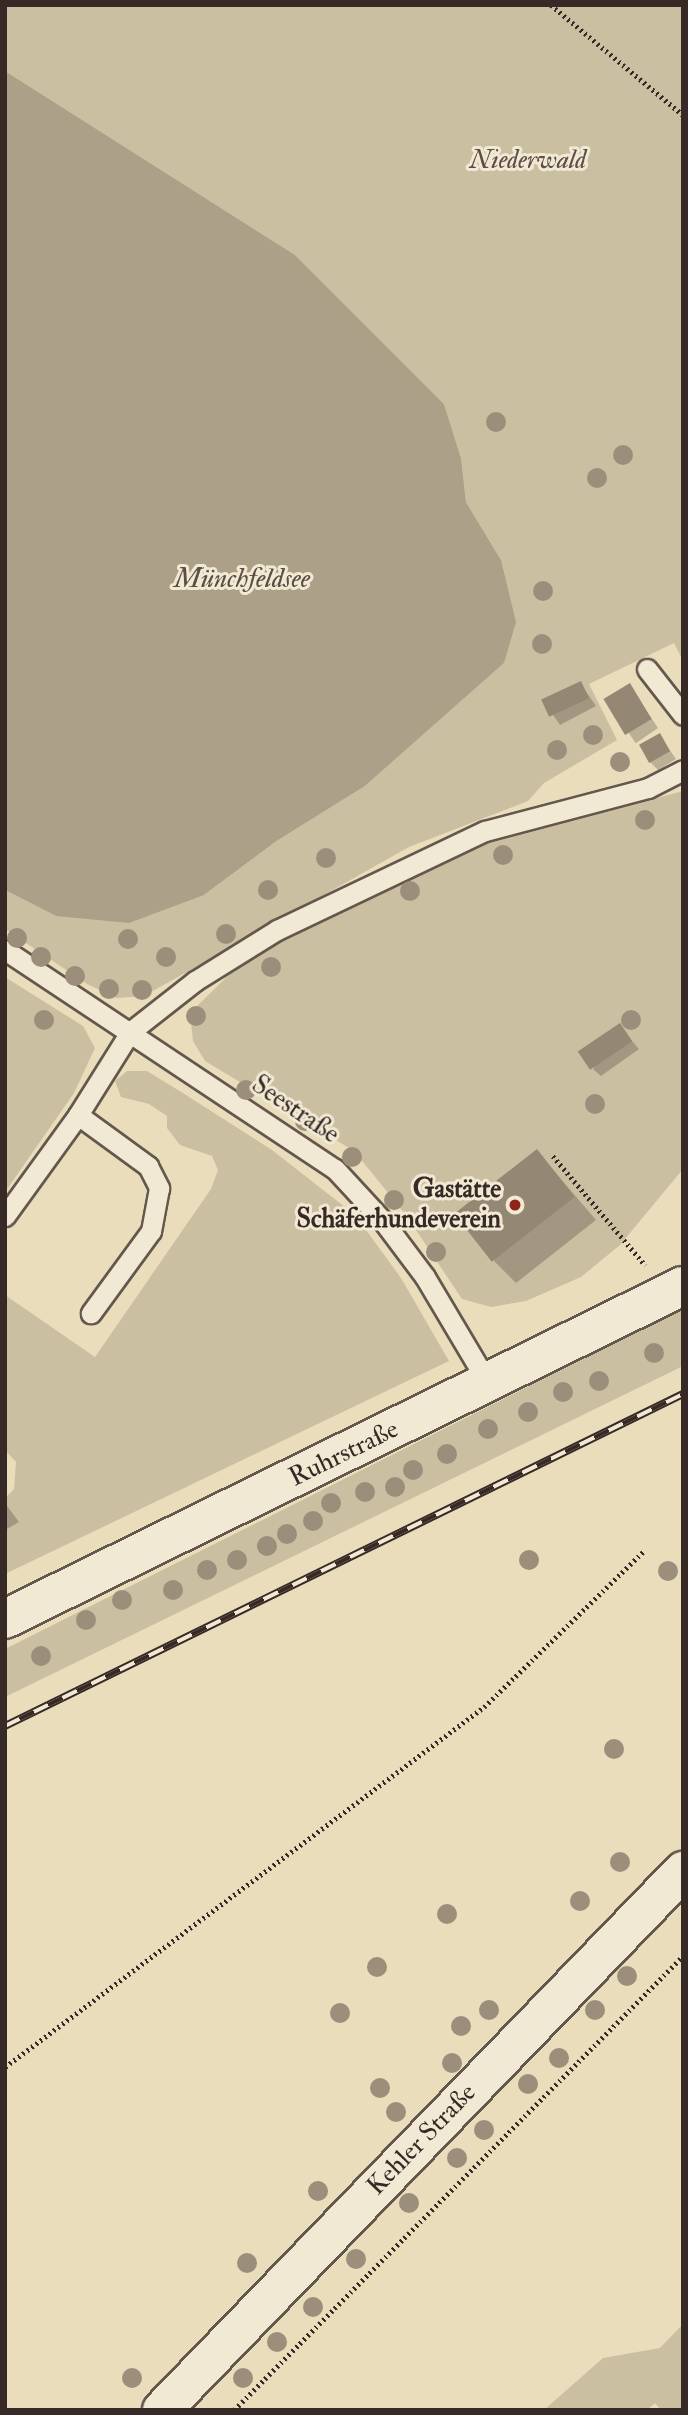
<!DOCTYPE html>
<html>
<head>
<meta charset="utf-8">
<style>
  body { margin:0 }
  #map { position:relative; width:688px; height:2415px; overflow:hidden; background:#e9ddbc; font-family:"IM FELL Double Pica",serif }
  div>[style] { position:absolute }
  .green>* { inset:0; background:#cbbfa2 }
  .water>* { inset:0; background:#aca089 }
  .shadow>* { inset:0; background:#0003; transform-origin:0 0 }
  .building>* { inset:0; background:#948774; transform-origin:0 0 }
  .path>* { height:4.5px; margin-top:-2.25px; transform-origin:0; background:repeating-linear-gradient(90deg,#372a26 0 2px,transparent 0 5.5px) }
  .roads { filter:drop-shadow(2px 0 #64574c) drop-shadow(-2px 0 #64574c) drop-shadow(0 2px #64574c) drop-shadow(0 -2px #64574c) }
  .lane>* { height:19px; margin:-9.5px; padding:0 9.5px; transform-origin:9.5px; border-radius:9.5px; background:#f1e9d3 }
  .secondary>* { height:38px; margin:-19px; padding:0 19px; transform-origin:19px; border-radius:19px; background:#f1e9d3 }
  .rail>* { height:8px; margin-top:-4px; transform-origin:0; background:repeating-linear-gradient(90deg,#f1e9d3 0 16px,#372a26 0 32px); box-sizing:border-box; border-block:2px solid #372a26 }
  .trees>* { width:20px; height:20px; margin:-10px; border-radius:50%; background:#9b8f7b }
  .dots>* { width:19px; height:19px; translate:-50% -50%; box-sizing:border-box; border:4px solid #f1e9d3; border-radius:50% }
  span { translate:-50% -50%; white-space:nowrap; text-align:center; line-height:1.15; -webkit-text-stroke:6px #f1e9d3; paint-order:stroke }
  .park-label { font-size:26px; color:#5c4f45; font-style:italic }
  .street-label { font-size:26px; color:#372a26 }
  .poi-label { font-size:26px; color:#372a26; font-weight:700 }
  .right { translate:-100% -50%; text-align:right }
  .water-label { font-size:28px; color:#5a4d44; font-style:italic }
  .frame { position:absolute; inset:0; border:7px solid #372a26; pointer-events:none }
</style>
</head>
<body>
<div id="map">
  <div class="green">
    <i style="clip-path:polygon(5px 5px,683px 5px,683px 661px,674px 643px,589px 684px,617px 740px,544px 783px,528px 801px,409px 847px,144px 996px,117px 998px,87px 984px,5px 929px,5px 890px,56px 916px,204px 895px,275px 842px,365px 786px,504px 663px,501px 560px,466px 502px,461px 458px,444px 404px,295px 255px,5px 71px)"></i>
    <i style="clip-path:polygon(683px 791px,683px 1169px,620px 1245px,581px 1277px,526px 1301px,491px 1307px,462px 1299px,406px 1215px,354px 1151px,205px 1061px,193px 1041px,190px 1013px,241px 963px,424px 866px,493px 841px)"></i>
    <i style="clip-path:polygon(5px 977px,83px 1026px,95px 1048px,74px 1093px,5px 1192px)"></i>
    <i style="clip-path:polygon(127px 1071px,147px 1071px,186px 1095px,272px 1150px,355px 1215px,401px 1278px,449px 1361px,5px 1574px,5px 1498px,14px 1489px,16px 1462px,5px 1450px,5px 1295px,95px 1357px,211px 1189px,218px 1170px,212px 1156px,180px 1145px,167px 1128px,167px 1116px,149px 1104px,121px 1097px,115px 1081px)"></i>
    <i style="clip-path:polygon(683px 1309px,683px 1366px,5px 1697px,5px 1649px)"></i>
    <i style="clip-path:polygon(683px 2324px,683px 2410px,661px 2410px,655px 2403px,647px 2410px,544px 2410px,603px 2358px,660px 2348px)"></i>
  </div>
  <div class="water">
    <i style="clip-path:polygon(5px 71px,295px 255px,444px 404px,461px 458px,466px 502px,501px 560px,516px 622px,504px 663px,365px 786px,275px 842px,204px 895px,129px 923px,56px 916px,5px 890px)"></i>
  </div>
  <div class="shadow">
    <i style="clip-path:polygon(580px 683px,596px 706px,560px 725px,544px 702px)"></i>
    <i style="left:629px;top:685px;width:52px;height:27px;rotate:56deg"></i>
    <i style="clip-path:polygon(659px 735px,676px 759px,658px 770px,650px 762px)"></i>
    <i style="clip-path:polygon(619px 1026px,639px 1049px,601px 1076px,593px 1069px)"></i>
    <i style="clip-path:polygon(537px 1151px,596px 1220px,516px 1283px,494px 1261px)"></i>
    <i style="clip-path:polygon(5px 1503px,19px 1522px,5px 1530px)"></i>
  </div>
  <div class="building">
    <i style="left:581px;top:681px;width:19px;height:44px;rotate:65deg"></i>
    <i style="left:630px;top:683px;width:42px;height:31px;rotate:59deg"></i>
    <i style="left:660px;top:733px;width:21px;height:24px;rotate:61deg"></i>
    <i style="left:620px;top:1023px;width:22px;height:51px;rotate:56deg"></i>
    <i style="left:537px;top:1149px;width:61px;height:105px;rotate:52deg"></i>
  </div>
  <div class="path">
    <i style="left:551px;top:5px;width:172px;rotate:39.8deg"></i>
    <i style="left:553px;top:1156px;width:143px;rotate:49.8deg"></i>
    <i style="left:5px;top:2067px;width:599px;rotate:-36.93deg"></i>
    <i style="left:484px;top:1707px;width:225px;rotate:-44.3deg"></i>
    <i style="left:234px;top:2410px;width:639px;rotate:-45.32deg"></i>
  </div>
  <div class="roads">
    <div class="lane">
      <i style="left:647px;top:669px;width:58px;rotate:52deg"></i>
      <i style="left:5px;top:950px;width:396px;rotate:33.6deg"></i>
      <i style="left:335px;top:1169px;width:71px;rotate:47.3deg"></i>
      <i style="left:383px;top:1221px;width:70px;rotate:53.1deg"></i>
      <i style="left:425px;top:1277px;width:123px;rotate:59.3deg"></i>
      <i style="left:78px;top:1115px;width:87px;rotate:36.1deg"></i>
      <i style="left:148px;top:1166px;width:25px;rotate:63deg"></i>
      <i style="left:159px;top:1188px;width:44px;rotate:100.5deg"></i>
      <i style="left:151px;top:1231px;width:102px;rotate:126.2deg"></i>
      <i style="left:5px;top:1216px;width:125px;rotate:-54.1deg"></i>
      <i style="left:78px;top:1115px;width:98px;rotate:-57.9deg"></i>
      <i style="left:130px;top:1032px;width:83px;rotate:-38.1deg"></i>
      <i style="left:195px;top:981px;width:97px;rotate:-31.9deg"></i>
      <i style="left:277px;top:930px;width:230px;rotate:-25.5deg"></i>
      <i style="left:485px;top:831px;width:169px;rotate:-14.8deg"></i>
      <i style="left:648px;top:788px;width:39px;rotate:-27deg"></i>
    </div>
    <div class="secondary">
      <i style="left:5px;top:1619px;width:755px;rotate:-26.16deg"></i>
      <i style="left:162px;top:2410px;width:750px;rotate:-45.97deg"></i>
    </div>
  </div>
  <div class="rail">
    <i style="left:5px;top:1726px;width:755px;rotate:-26.09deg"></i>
  </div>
  <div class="trees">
    <i style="left:496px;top:422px"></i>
    <i style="left:623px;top:455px"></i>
    <i style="left:597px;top:478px"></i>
    <i style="left:543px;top:591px"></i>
    <i style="left:542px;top:644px"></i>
    <i style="left:593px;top:735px"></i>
    <i style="left:557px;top:750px"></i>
    <i style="left:620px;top:762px"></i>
    <i style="left:645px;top:820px"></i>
    <i style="left:503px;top:855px"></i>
    <i style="left:326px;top:858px"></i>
    <i style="left:268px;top:890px"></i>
    <i style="left:410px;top:891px"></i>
    <i style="left:226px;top:934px"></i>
    <i style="left:17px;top:938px"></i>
    <i style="left:128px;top:939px"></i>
    <i style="left:41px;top:957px"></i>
    <i style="left:166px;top:957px"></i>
    <i style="left:271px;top:967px"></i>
    <i style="left:75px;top:976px"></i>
    <i style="left:109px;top:989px"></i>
    <i style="left:142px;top:990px"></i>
    <i style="left:196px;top:1016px"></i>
    <i style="left:44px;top:1020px"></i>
    <i style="left:631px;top:1020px"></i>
    <i style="left:246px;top:1090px"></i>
    <i style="left:595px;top:1104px"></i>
    <i style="left:305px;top:1121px"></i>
    <i style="left:352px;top:1157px"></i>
    <i style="left:394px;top:1200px"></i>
    <i style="left:436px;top:1252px"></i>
    <i style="left:654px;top:1353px"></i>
    <i style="left:599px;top:1381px"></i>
    <i style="left:563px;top:1392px"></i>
    <i style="left:528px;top:1412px"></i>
    <i style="left:488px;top:1429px"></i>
    <i style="left:447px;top:1454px"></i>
    <i style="left:413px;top:1470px"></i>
    <i style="left:395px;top:1487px"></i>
    <i style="left:365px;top:1492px"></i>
    <i style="left:331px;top:1503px"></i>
    <i style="left:313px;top:1521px"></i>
    <i style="left:287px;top:1534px"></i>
    <i style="left:267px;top:1546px"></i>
    <i style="left:237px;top:1560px"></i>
    <i style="left:529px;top:1560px"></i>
    <i style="left:207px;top:1570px"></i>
    <i style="left:668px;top:1571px"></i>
    <i style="left:173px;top:1590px"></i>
    <i style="left:122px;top:1600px"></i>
    <i style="left:86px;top:1620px"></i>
    <i style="left:41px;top:1656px"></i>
    <i style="left:614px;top:1749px"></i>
    <i style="left:620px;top:1862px"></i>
    <i style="left:580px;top:1901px"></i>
    <i style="left:447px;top:1914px"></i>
    <i style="left:377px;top:1967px"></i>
    <i style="left:627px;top:1976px"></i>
    <i style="left:489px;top:2010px"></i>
    <i style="left:595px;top:2010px"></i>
    <i style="left:340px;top:2013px"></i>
    <i style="left:461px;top:2026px"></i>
    <i style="left:559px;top:2058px"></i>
    <i style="left:452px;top:2063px"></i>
    <i style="left:528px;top:2084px"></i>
    <i style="left:380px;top:2088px"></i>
    <i style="left:396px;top:2112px"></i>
    <i style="left:484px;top:2130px"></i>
    <i style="left:457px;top:2158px"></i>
    <i style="left:318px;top:2191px"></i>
    <i style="left:409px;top:2203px"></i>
    <i style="left:356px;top:2259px"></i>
    <i style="left:247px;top:2263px"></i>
    <i style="left:313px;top:2307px"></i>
    <i style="left:277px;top:2342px"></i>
    <i style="left:132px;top:2378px"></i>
    <i style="left:243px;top:2378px"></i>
  </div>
  <div class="dots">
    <i style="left:515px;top:1205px;background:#8f2418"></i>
  </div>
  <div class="park-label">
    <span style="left:528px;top:161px">Niederwald</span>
  </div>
  <div class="street-label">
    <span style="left:295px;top:1110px;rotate:34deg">Seestraße</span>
    <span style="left:344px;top:1454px;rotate:-26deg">Ruhrstraße</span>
    <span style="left:422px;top:2140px;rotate:-46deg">Kehler Straße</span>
  </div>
  <div class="poi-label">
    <span class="right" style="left:501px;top:1205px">Gastätte<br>Schäferhundeverein</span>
  </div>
  <div class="water-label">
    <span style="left:242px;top:579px">Münchfeldsee</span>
  </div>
  <div class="frame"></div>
</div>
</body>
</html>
